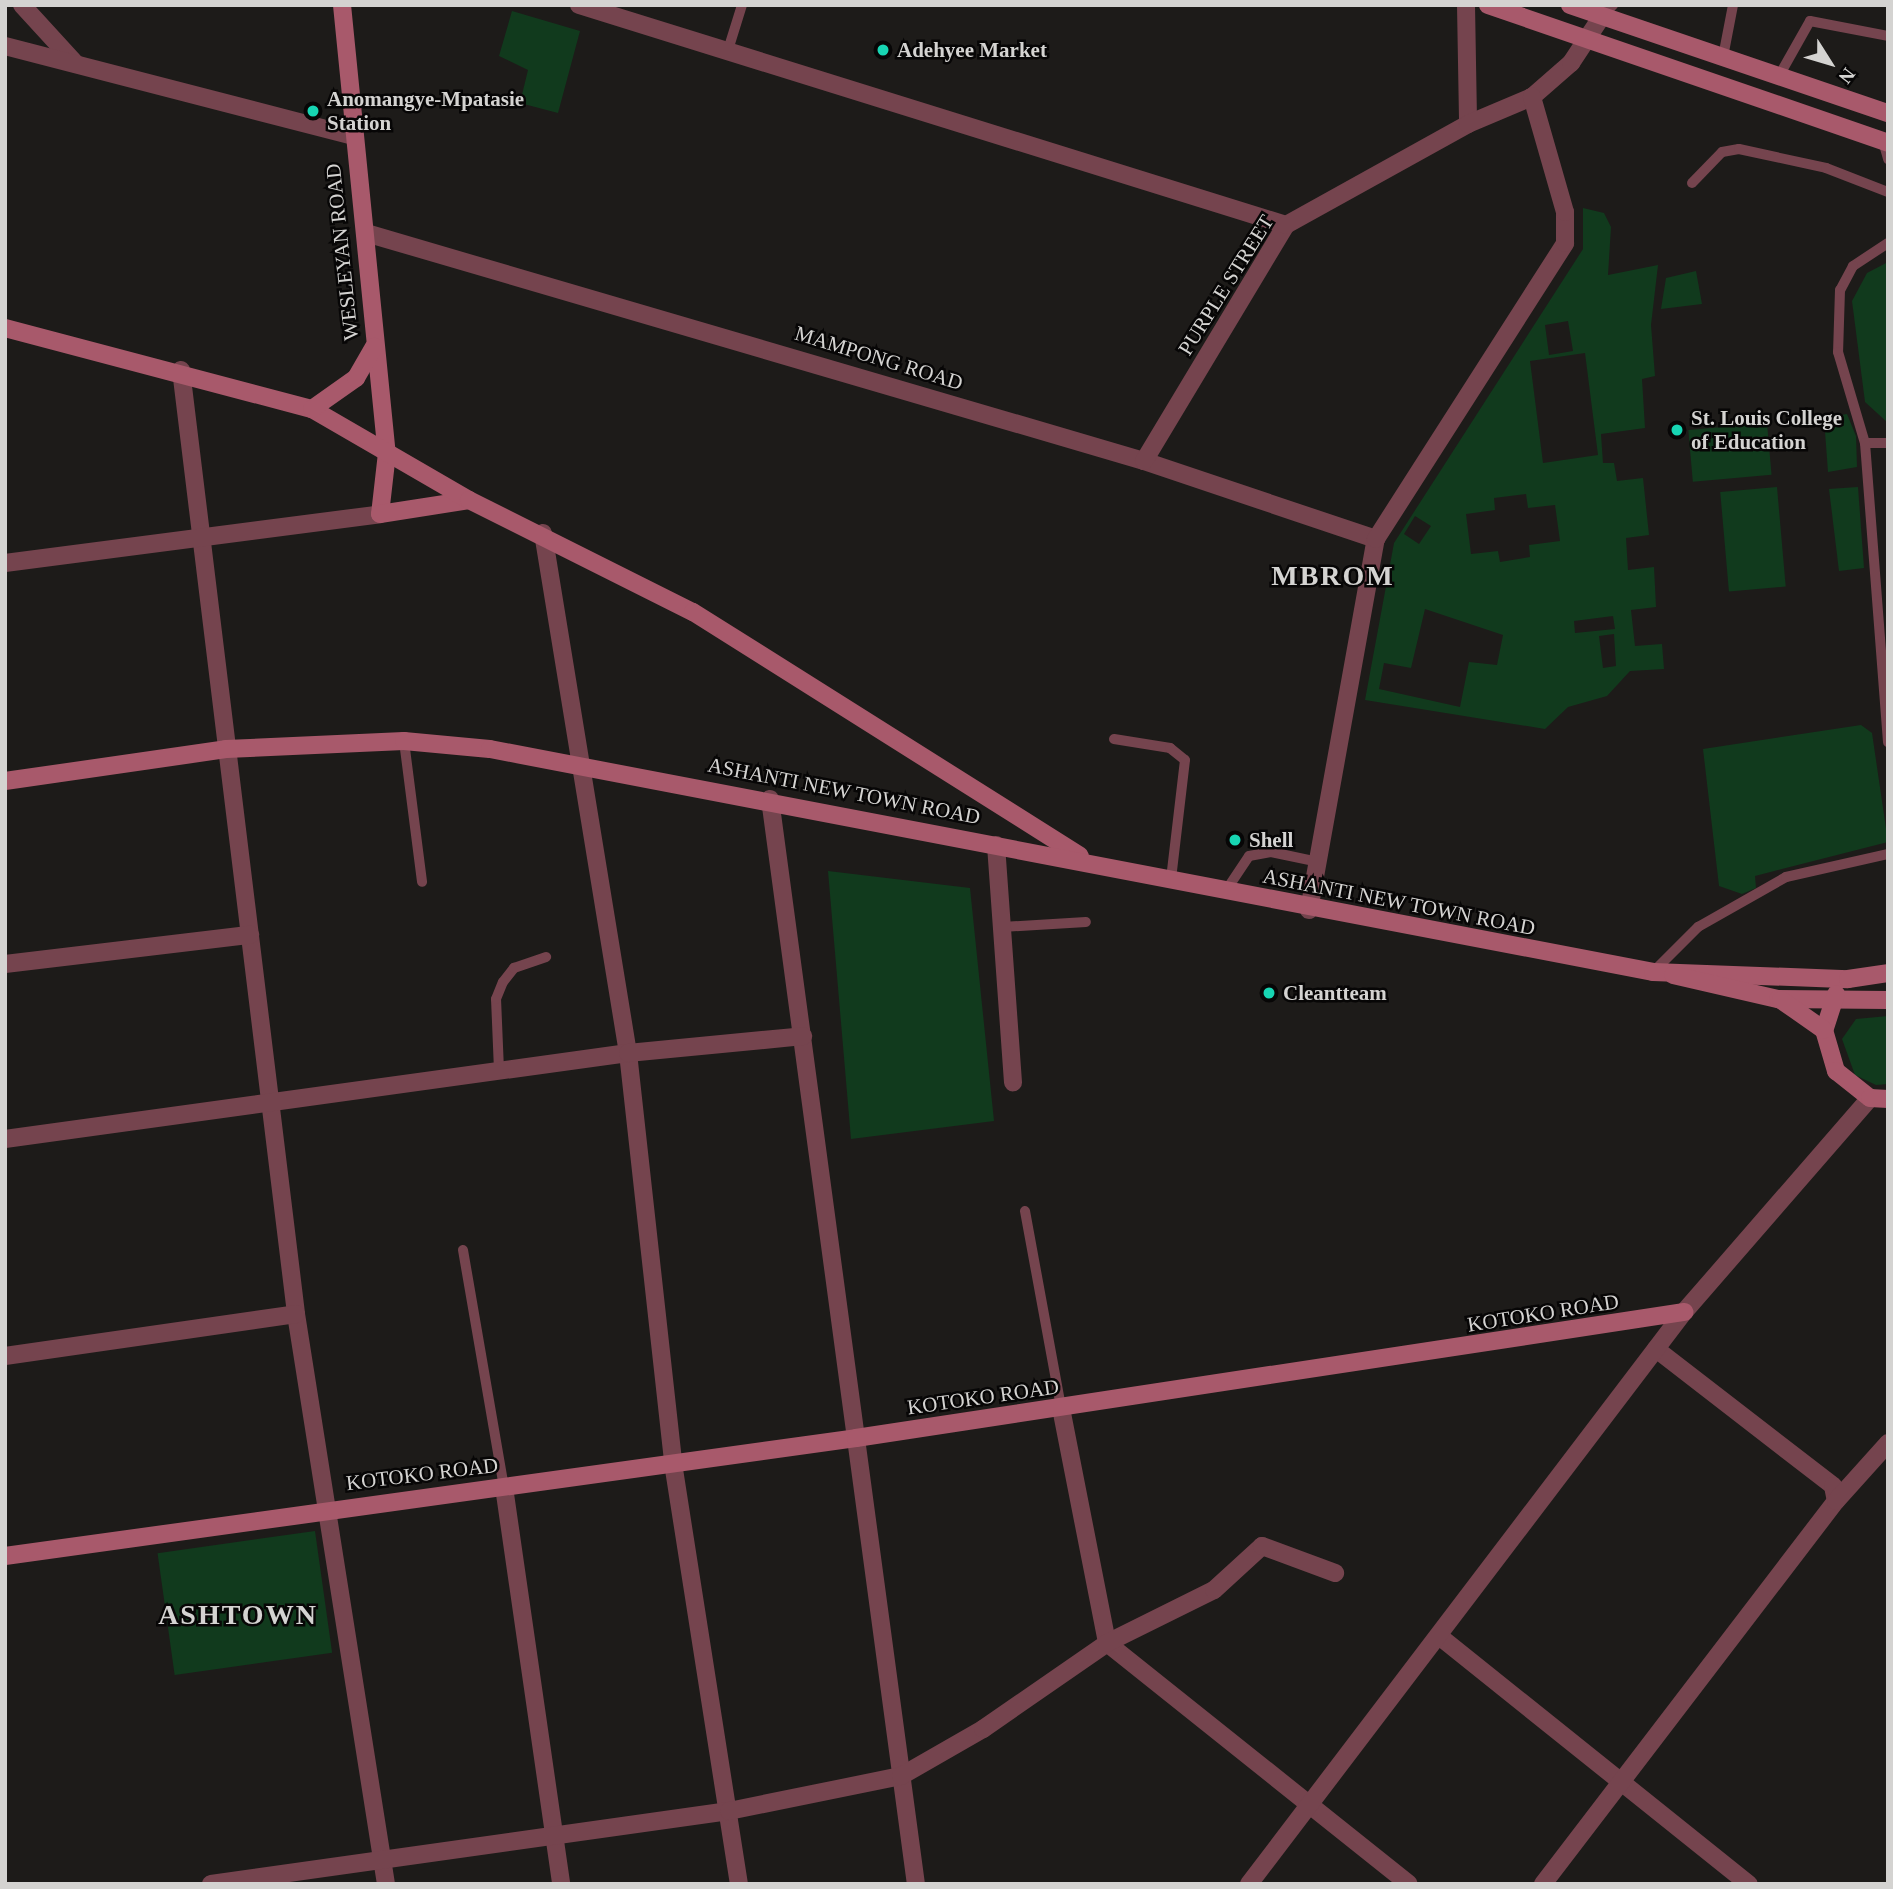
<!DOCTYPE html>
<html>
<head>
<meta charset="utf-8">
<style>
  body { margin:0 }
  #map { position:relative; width:1893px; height:1889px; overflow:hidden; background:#1d1b19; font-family:"Times New Roman",serif }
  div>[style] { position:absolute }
  .green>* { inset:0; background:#113a1d; transform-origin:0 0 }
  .lane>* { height:10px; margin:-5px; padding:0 5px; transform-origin:5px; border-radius:5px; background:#75444e }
  .street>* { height:18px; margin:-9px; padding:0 9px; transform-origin:9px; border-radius:9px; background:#75444e }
  .secondary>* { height:18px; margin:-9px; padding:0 9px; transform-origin:9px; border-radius:9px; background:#a8596b }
  .dots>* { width:19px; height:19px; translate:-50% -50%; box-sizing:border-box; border:4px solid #070606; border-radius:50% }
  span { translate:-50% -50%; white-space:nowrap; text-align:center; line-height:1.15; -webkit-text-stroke:5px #070606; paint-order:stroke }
  .poi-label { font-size:21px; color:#d4d3d1; font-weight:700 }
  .left { translate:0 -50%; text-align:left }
  .street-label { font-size:21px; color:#d4d3d1 }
  .district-label { font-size:28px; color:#d4d3d1; font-weight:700; letter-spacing:2px }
  .frame { position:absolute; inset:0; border:7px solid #d4d3d1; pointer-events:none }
  .north { position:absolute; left:1795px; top:28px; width:70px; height:70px; -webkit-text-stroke:5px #070606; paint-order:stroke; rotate:127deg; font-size:19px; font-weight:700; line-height:28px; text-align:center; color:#d4d3d1 }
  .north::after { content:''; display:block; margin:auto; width:24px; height:32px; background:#d4d3d1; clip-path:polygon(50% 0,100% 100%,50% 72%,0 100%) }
</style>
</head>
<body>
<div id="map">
  <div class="green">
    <i style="clip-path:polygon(512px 11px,580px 31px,558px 113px,520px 103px,528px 70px,499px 56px)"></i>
    <i style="clip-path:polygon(evenodd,1583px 208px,1604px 213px,1611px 227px,1608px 275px,1658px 265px,1651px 325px,1655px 376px,1642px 379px,1645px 428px,1601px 434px,1603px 463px,1614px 463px,1617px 481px,1643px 478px,1649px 535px,1626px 538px,1628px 570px,1654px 567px,1656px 607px,1631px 610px,1635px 646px,1662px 644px,1664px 669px,1630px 671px,1607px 696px,1568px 707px,1545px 729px,1365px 700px,1394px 543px,1583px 249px,1583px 208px,1568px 321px,1573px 351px,1549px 355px,1545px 325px,1568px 321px,1583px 208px,1585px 353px,1598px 455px,1543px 463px,1530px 361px,1585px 353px,1583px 208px,1526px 494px,1528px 508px,1555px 505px,1560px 541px,1529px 545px,1530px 557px,1500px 562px,1498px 551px,1471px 554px,1466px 514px,1495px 510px,1494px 498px,1526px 494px,1583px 208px,1415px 516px,1431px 526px,1419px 544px,1404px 534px,1415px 516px,1583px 208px,1425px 609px,1503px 635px,1497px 665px,1469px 662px,1460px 707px,1379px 689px,1384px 663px,1411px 668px,1425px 609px,1583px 208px,1613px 616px,1615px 629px,1575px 633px,1574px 621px,1613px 616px,1583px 208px,1614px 634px,1616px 666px,1603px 668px,1599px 636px,1614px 634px)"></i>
    <i style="clip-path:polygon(1888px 262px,1888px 423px,1865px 402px,1852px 301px,1867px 273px)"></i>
    <i style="clip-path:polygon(1696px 271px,1702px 304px,1661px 309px,1666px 278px)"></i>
    <i style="clip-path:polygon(1847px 414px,1856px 436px,1857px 467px,1828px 472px,1824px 418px)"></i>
    <i style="left:1767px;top:423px;width:52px;height:79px;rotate:85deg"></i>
    <i style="left:1777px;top:487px;width:100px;height:57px;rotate:85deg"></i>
    <i style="clip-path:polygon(1858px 487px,1864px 568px,1839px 571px,1829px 489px)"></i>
    <i style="clip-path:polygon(1861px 725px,1872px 733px,1888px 842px,1755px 876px,1756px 888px,1742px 894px,1719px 886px,1703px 749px)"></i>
    <i style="clip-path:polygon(828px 871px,970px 888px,994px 1121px,851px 1139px)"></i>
    <i style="clip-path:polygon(1888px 1016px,1888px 1084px,1876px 1085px,1855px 1075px,1842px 1039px,1856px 1019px)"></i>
    <i style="left:315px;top:1531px;width:123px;height:159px;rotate:82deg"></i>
  </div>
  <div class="lane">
    <i style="left:1602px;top:16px;width:16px;rotate:-45deg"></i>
    <i style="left:728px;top:50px;width:47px;rotate:-72.7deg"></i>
    <i style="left:1723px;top:57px;width:53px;rotate:-79.1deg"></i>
    <i style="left:1779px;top:76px;width:63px;rotate:-60.6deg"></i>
    <i style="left:1810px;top:21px;width:79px;rotate:10.9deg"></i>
    <i style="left:1883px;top:141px;width:19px;rotate:74deg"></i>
    <i style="left:1692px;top:183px;width:43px;rotate:-45.9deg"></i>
    <i style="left:1722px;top:152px;width:17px;rotate:-10deg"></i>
    <i style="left:1739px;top:149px;width:89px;rotate:12.3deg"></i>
    <i style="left:1826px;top:168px;width:66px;rotate:21.2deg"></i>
    <i style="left:1888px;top:243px;width:42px;rotate:146.7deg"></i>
    <i style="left:1853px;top:266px;width:27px;rotate:118deg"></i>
    <i style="left:1840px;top:290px;width:62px;rotate:91.8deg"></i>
    <i style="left:1838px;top:352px;width:95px;rotate:73.5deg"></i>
    <i style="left:1865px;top:443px;width:23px"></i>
    <i style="left:1865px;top:443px;width:300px;rotate:85.6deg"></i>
    <i style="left:1114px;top:739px;width:57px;rotate:9.1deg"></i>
    <i style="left:1170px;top:748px;width:19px;rotate:39deg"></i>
    <i style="left:1185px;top:760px;width:121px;rotate:96.7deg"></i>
    <i style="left:404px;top:741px;width:142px;rotate:82.7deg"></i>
    <i style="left:1225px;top:892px;width:43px;rotate:-56.3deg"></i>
    <i style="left:1249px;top:856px;width:22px;rotate:-10deg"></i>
    <i style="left:1271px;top:852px;width:48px;rotate:12deg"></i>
    <i style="left:1002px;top:927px;width:84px;rotate:-3.4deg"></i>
    <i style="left:1653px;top:972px;width:64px;rotate:-45deg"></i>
    <i style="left:1698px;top:927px;width:101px;rotate:-29.6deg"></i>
    <i style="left:1786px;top:877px;width:105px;rotate:-12.7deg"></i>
    <i style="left:499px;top:1070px;width:71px;rotate:-92.4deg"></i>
    <i style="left:496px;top:999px;width:18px;rotate:-68deg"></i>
    <i style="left:503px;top:982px;width:18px;rotate:-52deg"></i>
    <i style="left:514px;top:968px;width:34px;rotate:-19deg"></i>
    <i style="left:1025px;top:1211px;width:200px;rotate:79.6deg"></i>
    <i style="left:463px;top:1250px;width:241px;rotate:80.2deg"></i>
  </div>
  <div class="street">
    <i style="left:22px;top:5px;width:80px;rotate:47.5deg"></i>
    <i style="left:579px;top:5px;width:740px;rotate:17.28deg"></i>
    <i style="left:1466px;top:5px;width:119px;rotate:89deg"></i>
    <i style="left:5px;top:46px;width:359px;rotate:14.5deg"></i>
    <i style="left:366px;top:233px;width:811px;rotate:16.33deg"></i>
    <i style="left:1144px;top:461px;width:245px;rotate:18.6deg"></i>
    <i style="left:181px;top:370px;width:951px;rotate:83.05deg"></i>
    <i style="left:296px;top:1314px;width:577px;rotate:81.03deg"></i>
    <i style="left:1144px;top:461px;width:275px;rotate:-59deg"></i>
    <i style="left:1286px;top:225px;width:208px;rotate:-29deg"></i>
    <i style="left:1468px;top:124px;width:69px;rotate:-22.9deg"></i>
    <i style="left:1532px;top:97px;width:52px;rotate:-41.1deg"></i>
    <i style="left:1571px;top:63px;width:56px;rotate:-56.6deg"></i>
    <i style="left:543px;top:533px;width:527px;rotate:80.72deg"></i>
    <i style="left:628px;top:1053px;width:412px;rotate:83.7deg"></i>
    <i style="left:673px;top:1463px;width:426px;rotate:81.1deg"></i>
    <i style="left:5px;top:563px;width:378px;rotate:-7.4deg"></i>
    <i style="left:770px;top:799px;width:1095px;rotate:82.34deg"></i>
    <i style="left:996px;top:845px;width:238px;rotate:85.9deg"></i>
    <i style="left:1309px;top:910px;width:377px;rotate:-79.8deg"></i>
    <i style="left:1376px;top:539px;width:351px;rotate:-57.4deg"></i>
    <i style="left:1565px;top:243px;width:31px;rotate:-90deg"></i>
    <i style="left:1565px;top:212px;width:120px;rotate:-106deg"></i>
    <i style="left:5px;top:964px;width:247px;rotate:-6.8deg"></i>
    <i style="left:5px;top:1139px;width:629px;rotate:-7.86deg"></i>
    <i style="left:628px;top:1053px;width:176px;rotate:-5.5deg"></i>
    <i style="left:1656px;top:1349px;width:224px;rotate:37.7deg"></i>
    <i style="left:1833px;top:1486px;width:15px;rotate:79deg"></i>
    <i style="left:5px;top:1356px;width:294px;rotate:-8.2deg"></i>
    <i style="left:1061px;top:1408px;width:239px;rotate:78.9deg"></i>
    <i style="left:1107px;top:1643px;width:386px;rotate:38.6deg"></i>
    <i style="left:504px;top:1487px;width:401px;rotate:81.8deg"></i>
    <i style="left:1439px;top:1636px;width:397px;rotate:38.7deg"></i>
    <i style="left:211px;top:1884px;width:523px;rotate:-8.02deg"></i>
    <i style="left:729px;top:1811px;width:176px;rotate:-11.5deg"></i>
    <i style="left:901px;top:1776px;width:95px;rotate:-29.8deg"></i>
    <i style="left:983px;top:1729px;width:151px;rotate:-34.7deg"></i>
    <i style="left:1107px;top:1643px;width:119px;rotate:-26.4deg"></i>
    <i style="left:1214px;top:1590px;width:65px;rotate:-42.5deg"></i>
    <i style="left:1262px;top:1546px;width:78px;rotate:20.3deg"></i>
    <i style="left:1249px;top:1884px;width:719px;rotate:-52.75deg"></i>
    <i style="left:1684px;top:1312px;width:284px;rotate:-49deg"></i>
    <i style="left:1543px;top:1884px;width:482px;rotate:-52.6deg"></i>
    <i style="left:1836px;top:1501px;width:78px;rotate:-48.1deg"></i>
  </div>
  <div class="secondary">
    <i style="left:342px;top:5px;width:450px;rotate:84.3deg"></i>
    <i style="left:387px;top:453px;width:61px;rotate:96.5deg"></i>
    <i style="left:380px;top:514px;width:90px;rotate:-8.9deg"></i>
    <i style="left:1488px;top:5px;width:423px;rotate:19deg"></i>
    <i style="left:1570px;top:5px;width:336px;rotate:18.8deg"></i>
    <i style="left:5px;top:328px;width:318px;rotate:14.8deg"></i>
    <i style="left:312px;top:409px;width:181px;rotate:30.1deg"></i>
    <i style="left:469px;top:500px;width:250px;rotate:26.6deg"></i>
    <i style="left:693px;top:612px;width:457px;rotate:32.2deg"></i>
    <i style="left:312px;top:409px;width:54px;rotate:-35.2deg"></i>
    <i style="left:356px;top:378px;width:36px;rotate:-60deg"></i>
    <i style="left:5px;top:781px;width:223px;rotate:-8.2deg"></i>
    <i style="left:226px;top:749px;width:178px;rotate:-2.6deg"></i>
    <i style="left:404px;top:741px;width:86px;rotate:5.3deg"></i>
    <i style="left:490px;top:749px;width:1184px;rotate:10.85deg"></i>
    <i style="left:1653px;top:972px;width:195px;rotate:2.1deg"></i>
    <i style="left:1848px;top:979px;width:40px;rotate:-8.5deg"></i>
    <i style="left:1673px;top:975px;width:108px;rotate:12.9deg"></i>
    <i style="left:1778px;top:999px;width:110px;rotate:0.5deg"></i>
    <i style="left:1836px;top:994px;width:38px;rotate:108deg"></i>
    <i style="left:1824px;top:1030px;width:43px;rotate:73.7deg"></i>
    <i style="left:1836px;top:1071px;width:43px;rotate:38.5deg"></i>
    <i style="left:1870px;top:1098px;width:18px;rotate:3deg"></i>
    <i style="left:1781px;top:1000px;width:52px;rotate:34.9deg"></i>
    <i style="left:5px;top:1556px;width:859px;rotate:-7.89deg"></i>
    <i style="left:856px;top:1438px;width:838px;rotate:-8.65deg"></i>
  </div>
  <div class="dots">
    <i style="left:883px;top:50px;background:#17d5b3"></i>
    <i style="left:313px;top:111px;background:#17d5b3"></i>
    <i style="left:1677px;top:430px;background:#17d5b3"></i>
    <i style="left:1235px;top:840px;background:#17d5b3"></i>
    <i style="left:1269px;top:993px;background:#17d5b3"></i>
  </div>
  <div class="poi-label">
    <span class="left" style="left:897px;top:50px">Adehyee Market</span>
    <span class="left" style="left:327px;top:111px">Anomangye-Mpatasie<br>Station</span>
    <span class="left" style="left:1691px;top:430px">St. Louis College<br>of Education</span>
    <span class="left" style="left:1249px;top:840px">Shell</span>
    <span class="left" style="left:1283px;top:993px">Cleantteam</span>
  </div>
  <div class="street-label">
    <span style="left:342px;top:252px;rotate:-96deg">WESLEYAN ROAD</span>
    <span style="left:1226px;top:285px;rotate:-58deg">PURPLE STREET</span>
    <span style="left:879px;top:358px;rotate:17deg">MAMPONG ROAD</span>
    <span style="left:844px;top:791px;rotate:11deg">ASHANTI NEW TOWN ROAD</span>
    <span style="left:1399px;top:902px;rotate:11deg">ASHANTI NEW TOWN ROAD</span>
    <span style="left:1543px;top:1313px;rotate:-9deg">KOTOKO ROAD</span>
    <span style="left:983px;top:1397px;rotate:-8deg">KOTOKO ROAD</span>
    <span style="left:422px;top:1474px;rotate:-7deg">KOTOKO ROAD</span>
  </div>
  <div class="district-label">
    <span style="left:1333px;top:576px">MBROM</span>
    <span style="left:238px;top:1615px">ASHTOWN</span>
  </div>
  <div class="frame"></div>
  <div class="north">N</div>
</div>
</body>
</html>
